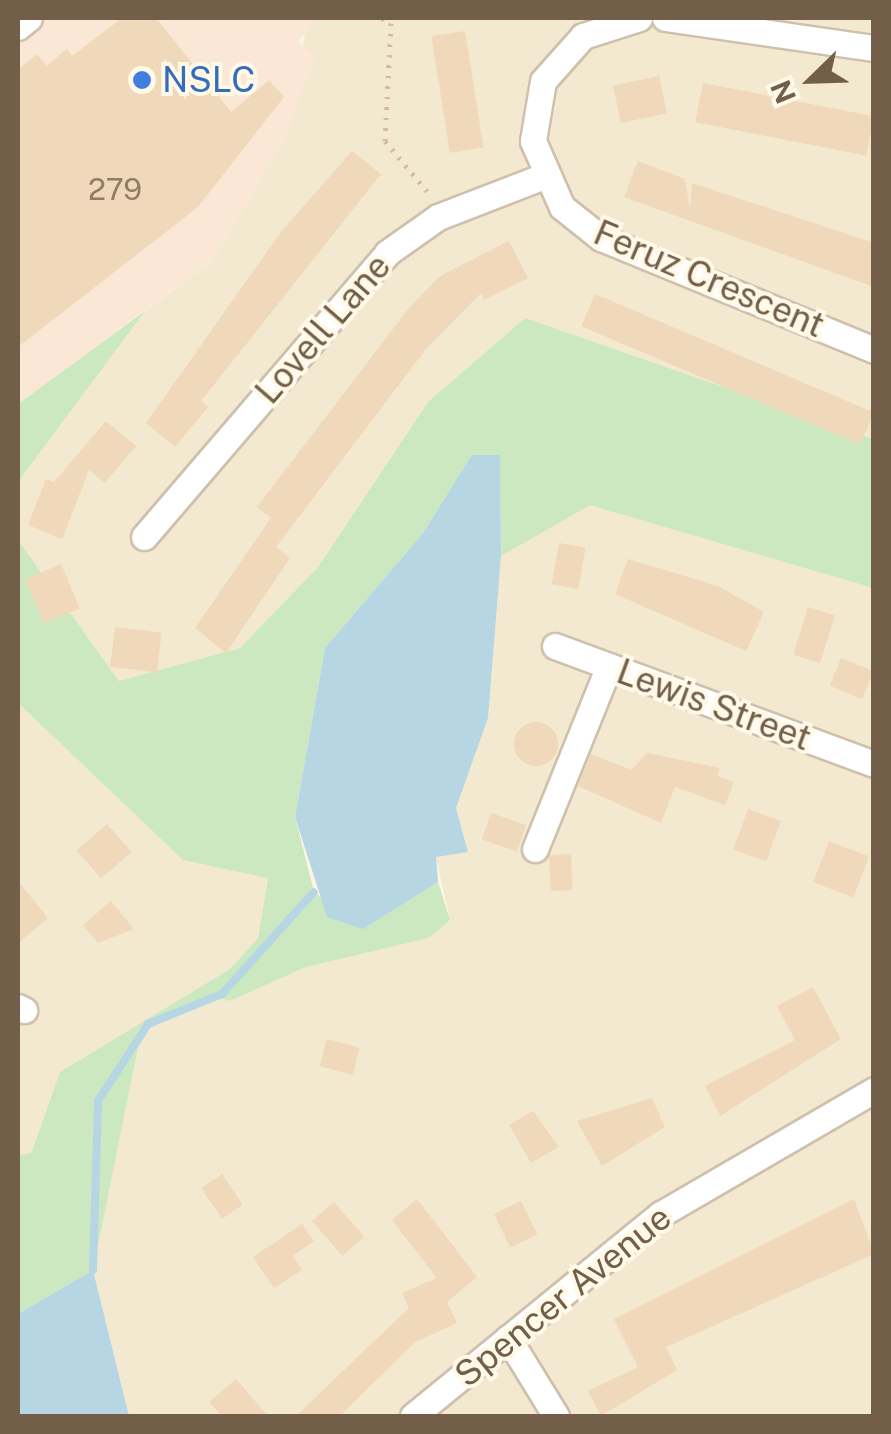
<!DOCTYPE html>
<html>
<head>
<meta charset="utf-8">
<style>
  body { margin:0 }
  #map { position:relative; width:891px; height:1434px; overflow:hidden; background:#fbf5e1; font-family:"Public Sans",sans-serif }
  div>[style] { position:absolute }
  .residential>* { inset:0; background:#f3e8d0 }
  .commercial>* { inset:0; background:#fbe7d5 }
  .green>* { inset:0; background:#cbe8c1 }
  .water>* { inset:0; background:#b7d6e4 }
  .stream>* { height:8px; margin:-4px; padding:0 4px; transform-origin:4px; border-radius:4px; background:#b7d6e4 }
  .building>* { inset:0; background:#f0d8ba; transform-origin:0 0 }
  .round { border-radius:50% }
  .path>* { height:5px; margin-top:-2.5px; transform-origin:0; background:repeating-linear-gradient(90deg,#d4bb9d 0 2.5px,transparent 0 10.5px) }
  .roads { filter:drop-shadow(2px 0 #cec0ac) drop-shadow(-2px 0 #cec0ac) drop-shadow(0 2px #cec0ac) drop-shadow(0 -2px #cec0ac) }
  .minor>* { height:25px; margin:-12.5px; padding:0 12.5px; transform-origin:12.5px; border-radius:12.5px; background:#fff }
  .dots>* { width:28px; height:28px; translate:-50% -50%; box-sizing:border-box; border:5px solid #fff9e7; border-radius:50% }
  span { translate:-50% -50%; white-space:nowrap; text-align:center; line-height:1.15; -webkit-text-stroke:8px #fff9e7; paint-order:stroke }
  .number-label { font-size:30px; color:#927c65 }
  .number-label span { -webkit-text-stroke-width:0 }
  .shop-label { font-size:35px; color:#366cbe }
  .left { translate:0 -50%; text-align:left }
  .street-label { font-size:35px; color:#725e49 }
  .frame { position:absolute; inset:0; border:20px solid #725e49; pointer-events:none }
  .north { position:absolute; left:761px; top:30px; width:100px; height:100px; -webkit-text-stroke:8px #fff9e7; paint-order:stroke; rotate:247deg; font-size:28px; font-weight:700; line-height:40px; text-align:center; color:#725e49 }
  .north::after { content:''; display:block; margin:auto; width:35px; height:45px; background:#725e49; clip-path:polygon(50% 0,100% 100%,50% 72%,0 100%) }
</style>
</head>
<body>
<div id="map">
  <div class="residential">
    <i style="clip-path:polygon(308px 18px,873px 18px,873px 439px,525px 318px,428px 402px,318px 567px,240px 648px,119px 681px,18px 540px,18px 482px,145px 311px,212px 261px,285px 138px)"></i>
    <i style="clip-path:polygon(589px 504px,873px 588px,873px 1416px,129px 1416px,93px 1270px,141px 1033px,211px 996px,230px 1001px,306px 967px,429px 938px,450px 920px,436px 857px,468px 852px,456px 808px,488px 718px,501px 556px)"></i>
    <i style="clip-path:polygon(18px 703px,183px 860px,268px 877px,258px 938px,230px 969px,60px 1072px,30px 1154px,18px 1155px)"></i>
  </div>
  <div class="commercial">
    <i style="clip-path:polygon(18px 18px,308px 18px,314px 23px,298px 41px,315px 57px,285px 138px,212px 261px,18px 404px)"></i>
  </div>
  <div class="green">
    <i style="clip-path:polygon(145px 311px,18px 482px,18px 404px)"></i>
    <i style="clip-path:polygon(525px 318px,873px 439px,873px 588px,590px 505px,501px 556px,500px 455px,472px 456px,423px 533px,325px 648px,295px 817px,314px 892px,363px 928px,438px 882px,450px 920px,429px 938px,306px 967px,230px 1001px,211px 996px,141px 1033px,93px 1270px,18px 1314px,18px 1155px,31px 1153px,60px 1072px,230px 969px,258px 938px,268px 878px,183px 860px,18px 703px,18px 540px,119px 681px,240px 648px,318px 567px,428px 402px)"></i>
  </div>
  <div class="water">
    <i style="clip-path:polygon(472px 455px,500px 455px,501px 556px,488px 718px,456px 808px,468px 852px,436px 857px,438px 882px,363px 929px,327px 917px,295px 817px,325px 648px,423px 533px)"></i>
    <i style="clip-path:polygon(93px 1270px,129px 1416px,18px 1416px,18px 1314px)"></i>
  </div>
  <div class="stream">
    <i style="left:93px;top:1270px;width:169px;rotate:-88.3deg"></i>
    <i style="left:98px;top:1101px;width:92px;rotate:-57deg"></i>
    <i style="left:148px;top:1024px;width:80px;rotate:-22.1deg"></i>
    <i style="left:222px;top:994px;width:137px;rotate:-48deg"></i>
  </div>
  <div class="building">
    <i style="clip-path:polygon(122px 18px,156px 18px,231px 112px,269px 80px,284px 97px,198px 207px,18px 347px,18px 70px,37px 54px,47px 66px,67px 49px,72px 56px)"></i>
    <i style="left:465px;top:31px;width:118px;height:34px;rotate:81deg"></i>
    <i style="left:659px;top:76px;width:38px;height:47px;rotate:78deg"></i>
    <i style="left:703px;top:83px;width:174px;height:40px;rotate:11deg"></i>
    <i style="clip-path:polygon(352px 151px,381px 174px,201px 401px,208px 407px,175px 447px,146px 423px,281px 232px)"></i>
    <i style="clip-path:polygon(638px 161px,685px 179px,690px 209px,692px 183px,874px 243px,874px 287px,624px 197px)"></i>
    <i style="clip-path:polygon(509px 241px,528px 278px,484px 300px,481px 293px,426px 349px,276px 547px,290px 558px,226px 653px,195px 628px,271px 518px,257px 507px,409px 308px,440px 276px)"></i>
    <i style="left:595px;top:294px;width:303px;height:35px;rotate:23deg"></i>
    <i style="clip-path:polygon(106px 421px,136px 446px,105px 483px,89px 470px,62px 539px,28px 525px,46px 479px,54px 482px)"></i>
    <i style="left:559px;top:543px;width:27px;height:42px;rotate:10deg"></i>
    <i style="clip-path:polygon(628px 559px,718px 586px,764px 612px,746px 651px,615px 594px)"></i>
    <i style="left:61px;top:564px;width:48px;height:39px;rotate:67deg"></i>
    <i style="left:808px;top:607px;width:28px;height:50px;rotate:17deg"></i>
    <i style="left:115px;top:627px;width:47px;height:40px;rotate:7deg"></i>
    <i style="left:841px;top:658px;width:35px;height:30px;rotate:22deg"></i>
    <i class="round" style="left:514px;top:722px;width:44px;height:44px"></i>
    <i style="clip-path:polygon(647px 753px,720px 768px,717px 776px,734px 782px,725px 805px,675px 787px,661px 823px,578px 786px,591px 754px,631px 770px)"></i>
    <i style="left:748px;top:809px;width:35px;height:43px;rotate:20deg"></i>
    <i style="left:491px;top:813px;width:37px;height:28px;rotate:19deg"></i>
    <i style="left:107px;top:824px;width:37px;height:40px;rotate:49deg"></i>
    <i style="left:829px;top:841px;width:43px;height:44px;rotate:21deg"></i>
    <i style="left:571px;top:854px;width:36px;height:22px;rotate:87deg"></i>
    <i style="clip-path:polygon(18px 881px,48px 918px,18px 943px)"></i>
    <i style="clip-path:polygon(111px 901px,134px 929px,98px 943px,83px 925px)"></i>
    <i style="clip-path:polygon(813px 987px,841px 1039px,720px 1116px,705px 1086px,795px 1040px,777px 1006px)"></i>
    <i style="left:327px;top:1039px;width:34px;height:28px;rotate:15deg"></i>
    <i style="clip-path:polygon(652px 1098px,665px 1127px,602px 1166px,577px 1121px)"></i>
    <i style="clip-path:polygon(533px 1111px,559px 1147px,531px 1163px,509px 1125px)"></i>
    <i style="left:222px;top:1174px;width:37px;height:25px;rotate:56deg"></i>
    <i style="clip-path:polygon(417px 1199px,477px 1277px,447px 1302px,457px 1323px,415px 1342px,340px 1416px,296px 1416px,409px 1308px,402px 1293px,437px 1278px,392px 1220px)"></i>
    <i style="clip-path:polygon(854px 1199px,874px 1254px,666px 1347px,677px 1370px,601px 1416px,588px 1391px,638px 1367px,614px 1319px)"></i>
    <i style="left:521px;top:1201px;width:37px;height:30px;rotate:64deg"></i>
    <i style="left:334px;top:1202px;width:46px;height:29px;rotate:49deg"></i>
    <i style="clip-path:polygon(302px 1224px,314px 1241px,293px 1256px,302px 1270px,274px 1288px,253px 1257px)"></i>
    <i style="clip-path:polygon(236px 1379px,268px 1416px,222px 1416px,209px 1402px)"></i>
  </div>
  <div class="path">
    <i style="left:382px;top:18px;width:10px;rotate:29deg"></i>
    <i style="left:391px;top:23px;width:118px;rotate:92.9deg"></i>
    <i style="left:385px;top:141px;width:72px;rotate:50.1deg"></i>
  </div>
  <div class="roads">
    <div class="minor">
      <i style="left:639px;top:18px;width:59px;rotate:162.2deg"></i>
      <i style="left:583px;top:36px;width:60px;rotate:131.6deg"></i>
      <i style="left:543px;top:81px;width:61px;rotate:99.5deg"></i>
      <i style="left:533px;top:141px;width:72px;rotate:66.3deg"></i>
      <i style="left:562px;top:207px;width:50px;rotate:38.5deg"></i>
      <i style="left:601px;top:238px;width:295px;rotate:22.3deg"></i>
      <i style="left:665px;top:18px;width:211px;rotate:8.2deg"></i>
      <i style="left:18px;top:27px;width:14px;rotate:-39deg"></i>
      <i style="left:144px;top:537px;width:374px;rotate:-49.4deg"></i>
      <i style="left:387px;top:253px;width:62px;rotate:-35.2deg"></i>
      <i style="left:438px;top:217px;width:114px;rotate:-21.1deg"></i>
      <i style="left:555px;top:646px;width:340px;rotate:20.3deg"></i>
      <i style="left:535px;top:849px;width:197px;rotate:-68deg"></i>
      <i style="left:18px;top:1007px;width:7px;rotate:27deg"></i>
      <i style="left:508px;top:1338px;width:92px;rotate:58.4deg"></i>
      <i style="left:413px;top:1416px;width:320px;rotate:-39.2deg"></i>
      <i style="left:661px;top:1214px;width:246px;rotate:-30.2deg"></i>
    </div>
  </div>
  <div class="dots">
    <i style="left:142px;top:80px;background:#3f7fe0"></i>
  </div>
  <div class="number-label">
    <span style="left:115px;top:189px">279</span>
  </div>
  <div class="shop-label">
    <span class="left" style="left:162px;top:80px">NSLC</span>
  </div>
  <div class="street-label">
    <span style="left:709px;top:279px;rotate:23deg">Feruz Crescent</span>
    <span style="left:323px;top:329px;rotate:-49deg">Lovell Lane</span>
    <span style="left:714px;top:705px;rotate:20deg">Lewis Street</span>
    <span style="left:563px;top:1296px;rotate:-39deg">Spencer Avenue</span>
  </div>
  <div class="frame"></div>
  <div class="north">N</div>
</div>
</body>
</html>
